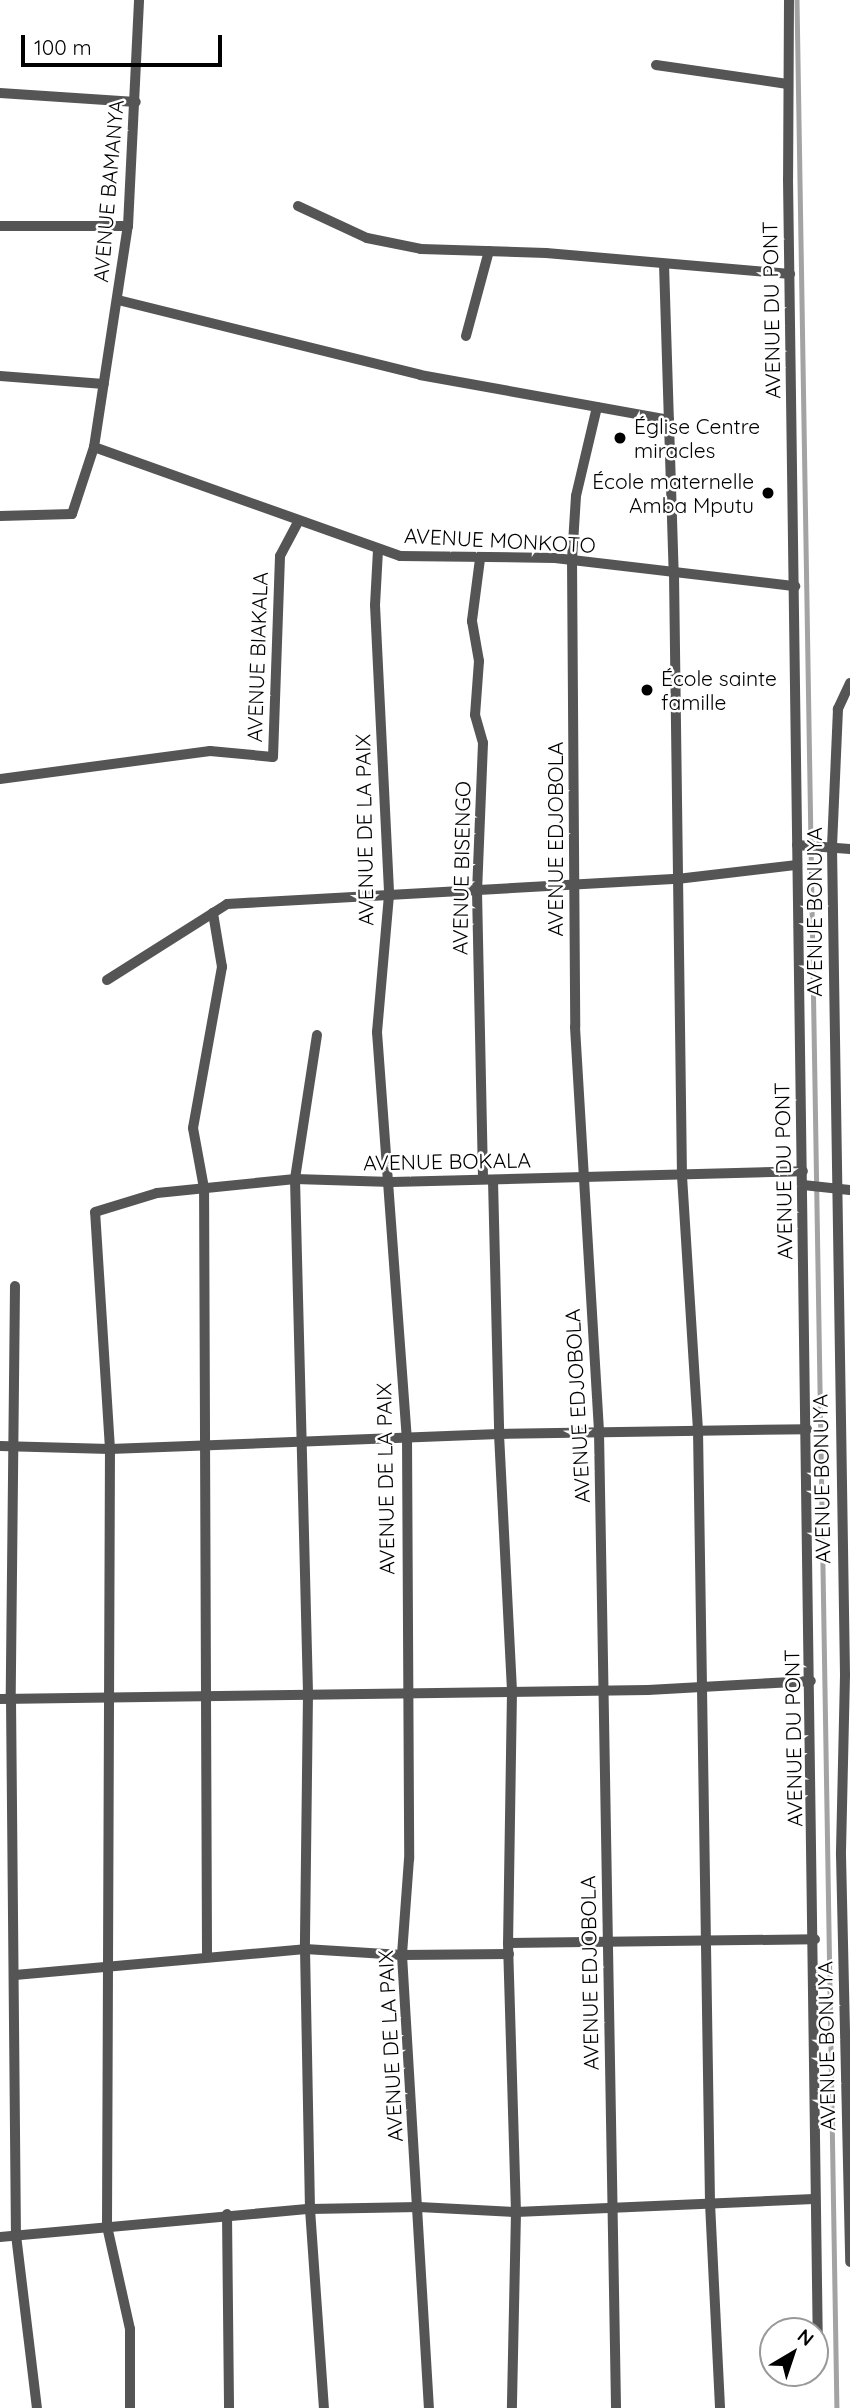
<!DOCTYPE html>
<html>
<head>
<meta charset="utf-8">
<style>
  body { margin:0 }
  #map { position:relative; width:850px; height:2408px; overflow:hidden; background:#fff; font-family:Quicksand,sans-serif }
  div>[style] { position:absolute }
  .stream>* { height:4.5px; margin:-2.25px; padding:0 2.25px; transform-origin:2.25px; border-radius:2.25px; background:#a3a3a3 }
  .street>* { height:10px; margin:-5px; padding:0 5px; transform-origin:5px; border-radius:5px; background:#555 }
  .dots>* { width:19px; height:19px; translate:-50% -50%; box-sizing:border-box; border:4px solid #fff; border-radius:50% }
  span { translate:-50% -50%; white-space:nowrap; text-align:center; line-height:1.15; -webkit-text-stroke:5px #fff; paint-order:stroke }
  .street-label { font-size:21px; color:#000 }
  .poi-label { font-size:21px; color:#000 }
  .left { translate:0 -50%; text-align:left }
  .right { translate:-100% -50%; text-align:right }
  .north { position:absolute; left:759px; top:2317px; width:70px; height:70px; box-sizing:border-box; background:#fff; border:2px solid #999; border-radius:50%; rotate:39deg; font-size:19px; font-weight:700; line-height:28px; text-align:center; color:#000 }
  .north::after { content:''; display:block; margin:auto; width:24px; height:32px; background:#000; clip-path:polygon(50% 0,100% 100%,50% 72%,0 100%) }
  .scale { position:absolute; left:21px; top:35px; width:201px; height:32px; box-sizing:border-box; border:4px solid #000; border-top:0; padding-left:9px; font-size:21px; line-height:24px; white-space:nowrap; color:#000; -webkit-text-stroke:5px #fff; paint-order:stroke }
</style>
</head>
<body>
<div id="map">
  <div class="stream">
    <i style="left:797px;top:0;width:2408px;rotate:89.05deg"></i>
  </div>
  <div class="street">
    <i style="left:789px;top:0;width:179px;rotate:90.3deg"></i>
    <i style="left:788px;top:179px;width:2162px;rotate:89.21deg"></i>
    <i style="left:656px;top:65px;width:133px;rotate:8.2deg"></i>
    <i style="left:0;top:93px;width:136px;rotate:3.8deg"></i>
    <i style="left:298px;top:206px;width:76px;rotate:24.9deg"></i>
    <i style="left:367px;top:238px;width:55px;rotate:11.5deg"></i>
    <i style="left:421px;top:249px;width:125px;rotate:1.8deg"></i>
    <i style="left:546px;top:253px;width:245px;rotate:4.9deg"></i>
    <i style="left:0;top:226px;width:128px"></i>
    <i style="left:664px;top:264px;width:310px;rotate:88.2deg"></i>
    <i style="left:674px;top:574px;width:602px;rotate:89.24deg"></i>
    <i style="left:682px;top:1176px;width:255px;rotate:86.4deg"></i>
    <i style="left:698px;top:1430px;width:773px;rotate:89.11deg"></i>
    <i style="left:710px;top:2203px;width:205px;rotate:87.2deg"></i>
    <i style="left:118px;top:300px;width:311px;rotate:13.9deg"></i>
    <i style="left:420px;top:375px;width:253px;rotate:10.2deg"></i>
    <i style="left:466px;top:336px;width:88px;rotate:-74.9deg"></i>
    <i style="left:0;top:376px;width:104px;rotate:4.4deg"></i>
    <i style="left:597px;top:407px;width:91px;rotate:103.3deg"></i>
    <i style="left:576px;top:496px;width:64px;rotate:93.6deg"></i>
    <i style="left:572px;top:560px;width:467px;rotate:89.6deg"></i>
    <i style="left:575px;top:1027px;width:406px;rotate:86.6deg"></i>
    <i style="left:599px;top:1432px;width:975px;rotate:89deg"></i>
    <i style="left:94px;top:447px;width:325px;rotate:19.6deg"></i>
    <i style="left:400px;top:556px;width:155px;rotate:0.7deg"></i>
    <i style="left:555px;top:558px;width:242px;rotate:6.7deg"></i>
    <i style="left:0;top:516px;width:72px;rotate:-1.6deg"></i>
    <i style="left:72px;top:514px;width:71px;rotate:-71.8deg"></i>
    <i style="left:94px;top:447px;width:224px;rotate:-81.3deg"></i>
    <i style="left:128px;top:226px;width:226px;rotate:-87.2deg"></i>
    <i style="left:378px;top:550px;width:55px;rotate:93.1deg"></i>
    <i style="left:375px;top:605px;width:290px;rotate:87.2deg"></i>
    <i style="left:389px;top:895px;width:138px;rotate:95deg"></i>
    <i style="left:377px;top:1032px;width:405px;rotate:85.8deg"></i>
    <i style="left:407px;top:1436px;width:423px;rotate:89.7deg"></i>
    <i style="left:409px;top:1859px;width:96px;rotate:94.2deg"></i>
    <i style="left:402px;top:1955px;width:454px;rotate:86.6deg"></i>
    <i style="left:480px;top:559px;width:63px;rotate:97.4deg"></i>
    <i style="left:472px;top:621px;width:41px;rotate:80.1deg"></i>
    <i style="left:479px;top:661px;width:54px;rotate:94.2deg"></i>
    <i style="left:475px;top:715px;width:29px;rotate:74deg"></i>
    <i style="left:483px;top:743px;width:148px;rotate:92.3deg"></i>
    <i style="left:477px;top:891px;width:288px;rotate:88.8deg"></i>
    <i style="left:850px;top:683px;width:29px;rotate:115deg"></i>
    <i style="left:838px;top:709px;width:138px;rotate:92.5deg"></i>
    <i style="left:832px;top:847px;width:828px;rotate:89.1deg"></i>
    <i style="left:845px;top:1675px;width:180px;rotate:91.3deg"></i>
    <i style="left:841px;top:1855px;width:407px;rotate:88.7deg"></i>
    <i style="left:0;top:779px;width:212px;rotate:-7.6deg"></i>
    <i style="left:210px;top:751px;width:63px;rotate:5.4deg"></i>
    <i style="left:273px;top:757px;width:201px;rotate:-88deg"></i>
    <i style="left:280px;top:556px;width:40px;rotate:-62deg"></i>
    <i style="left:797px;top:845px;width:53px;rotate:4.3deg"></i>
    <i style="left:107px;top:980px;width:142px;rotate:-32.3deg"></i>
    <i style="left:227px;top:904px;width:451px;rotate:-3.2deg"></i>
    <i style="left:677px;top:879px;width:121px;rotate:-6.7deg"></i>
    <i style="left:317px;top:1035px;width:146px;rotate:98.7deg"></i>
    <i style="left:295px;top:1179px;width:514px;rotate:88.55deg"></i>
    <i style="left:308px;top:1693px;width:256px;rotate:90.7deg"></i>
    <i style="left:305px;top:1949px;width:260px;rotate:88.9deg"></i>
    <i style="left:310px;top:2209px;width:199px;rotate:86deg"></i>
    <i style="left:493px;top:1180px;width:254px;rotate:88.6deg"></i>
    <i style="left:499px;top:1434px;width:257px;rotate:87.1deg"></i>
    <i style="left:512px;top:1691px;width:252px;rotate:90.9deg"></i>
    <i style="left:508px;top:1943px;width:269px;rotate:88.3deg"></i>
    <i style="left:516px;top:2212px;width:196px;rotate:91.2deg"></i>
    <i style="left:803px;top:1185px;width:47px;rotate:6.1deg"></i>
    <i style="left:15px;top:1286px;width:413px;rotate:90.6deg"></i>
    <i style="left:11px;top:1699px;width:536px;rotate:89.47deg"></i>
    <i style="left:16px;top:2235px;width:174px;rotate:83.1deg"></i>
    <i style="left:0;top:1446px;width:110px;rotate:1.6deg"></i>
    <i style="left:110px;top:1449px;width:389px;rotate:-2.2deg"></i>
    <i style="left:499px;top:1434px;width:308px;rotate:-0.9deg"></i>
    <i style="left:0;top:1699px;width:648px;rotate:-0.8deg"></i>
    <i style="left:648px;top:1690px;width:163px;rotate:-3.2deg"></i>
    <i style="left:508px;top:1943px;width:307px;rotate:-0.7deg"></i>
    <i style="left:207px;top:1954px;width:766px;rotate:-90.22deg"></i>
    <i style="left:204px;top:1188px;width:61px;rotate:-100.4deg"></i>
    <i style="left:193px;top:1128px;width:164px;rotate:-79.8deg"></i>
    <i style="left:222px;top:967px;width:55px;rotate:-99.5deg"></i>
    <i style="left:15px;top:1975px;width:291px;rotate:-5.1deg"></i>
    <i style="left:305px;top:1949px;width:97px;rotate:3.5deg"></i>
    <i style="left:402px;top:1955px;width:107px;rotate:-0.5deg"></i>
    <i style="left:227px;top:2214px;width:194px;rotate:89.4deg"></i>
    <i style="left:0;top:2237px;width:311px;rotate:-5.2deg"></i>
    <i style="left:310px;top:2209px;width:109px;rotate:-1.1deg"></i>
    <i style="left:419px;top:2207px;width:97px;rotate:3deg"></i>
    <i style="left:516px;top:2212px;width:298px;rotate:-2.5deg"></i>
    <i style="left:130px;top:2408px;width:79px;rotate:-90deg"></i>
    <i style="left:130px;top:2329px;width:106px;rotate:-102.6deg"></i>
    <i style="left:107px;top:2226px;width:777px;rotate:-89.78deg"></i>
    <i style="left:110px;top:1449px;width:237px;rotate:-93.6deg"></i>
    <i style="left:95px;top:1212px;width:65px;rotate:-17deg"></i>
    <i style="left:157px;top:1193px;width:139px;rotate:-5.8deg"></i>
    <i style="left:295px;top:1179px;width:97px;rotate:1.8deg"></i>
    <i style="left:392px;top:1182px;width:411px;rotate:-1.5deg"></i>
  </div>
  <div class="dots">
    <i style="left:620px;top:438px;background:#000"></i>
    <i style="left:768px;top:493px;background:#000"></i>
    <i style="left:647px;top:690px;background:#000"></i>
  </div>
  <div class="street-label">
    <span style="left:108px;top:191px;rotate:-85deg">AVENUE BAMANYA</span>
    <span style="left:771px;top:310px;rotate:-91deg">AVENUE DU PONT</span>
    <span style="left:500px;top:540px;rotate:3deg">AVENUE MONKOTO</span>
    <span style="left:257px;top:657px;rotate:-88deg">AVENUE BIAKALA</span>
    <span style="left:364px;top:830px;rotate:-91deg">AVENUE DE LA PAIX</span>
    <span style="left:555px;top:839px;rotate:-90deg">AVENUE EDJOBOLA</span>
    <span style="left:461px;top:868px;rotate:-89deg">AVENUE BISENGO</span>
    <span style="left:814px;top:912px;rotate:-90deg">AVENUE BONUYA</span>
    <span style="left:447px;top:1161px;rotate:-1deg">AVENUE BOKALA</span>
    <span style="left:783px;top:1171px;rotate:-91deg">AVENUE DU PONT</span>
    <span style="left:577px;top:1406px;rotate:-93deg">AVENUE EDJOBOLA</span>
    <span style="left:385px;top:1479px;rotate:-91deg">AVENUE DE LA PAIX</span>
    <span style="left:821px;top:1479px;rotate:-91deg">AVENUE BONUYA</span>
    <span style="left:793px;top:1738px;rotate:-91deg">AVENUE DU PONT</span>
    <span style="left:589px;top:1973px;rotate:-91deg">AVENUE EDJOBOLA</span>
    <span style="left:390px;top:2046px;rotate:-93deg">AVENUE DE LA PAIX</span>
    <span style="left:826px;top:2046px;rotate:-91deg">AVENUE BONUYA</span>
  </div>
  <div class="poi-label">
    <span class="left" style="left:634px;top:438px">Église Centre<br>miracles</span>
    <span class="right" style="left:754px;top:493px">École maternelle<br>Amba Mputu</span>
    <span class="left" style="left:661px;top:690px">École sainte<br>famille</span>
  </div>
  <div class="north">N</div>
  <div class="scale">100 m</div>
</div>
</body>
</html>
